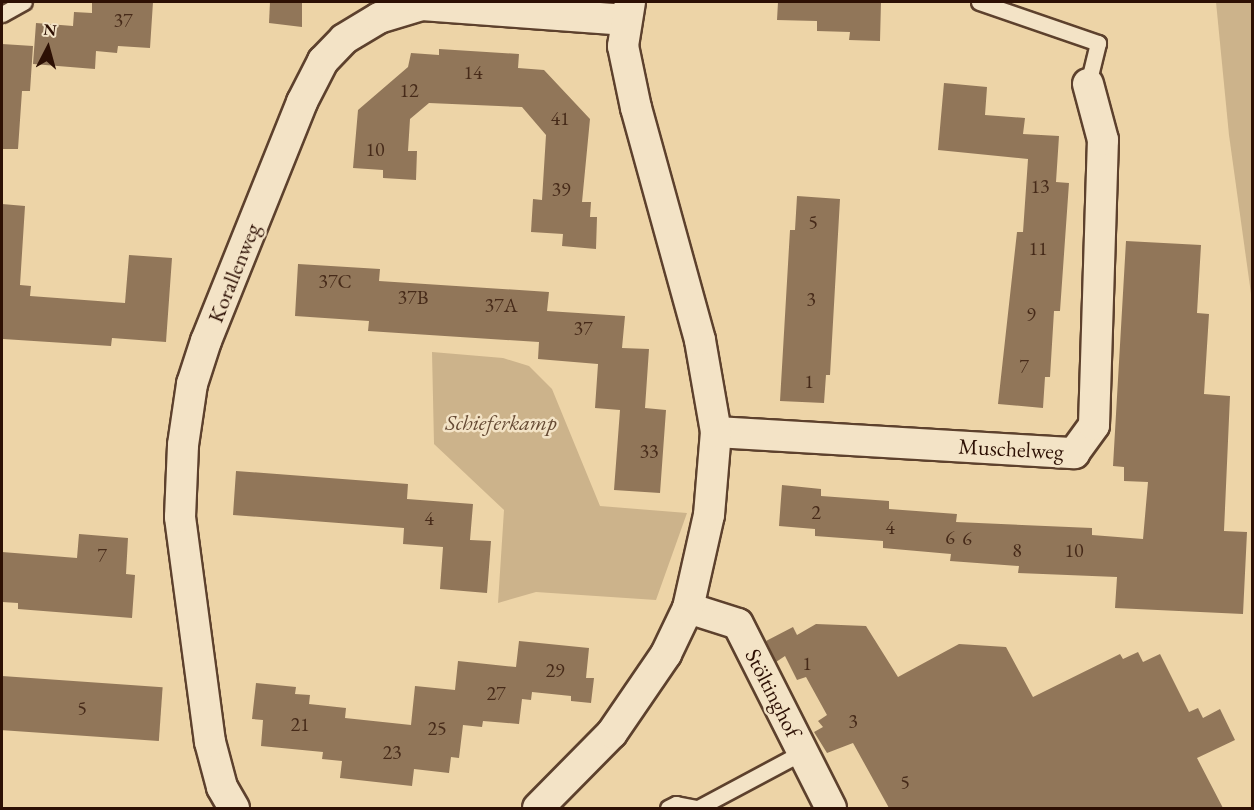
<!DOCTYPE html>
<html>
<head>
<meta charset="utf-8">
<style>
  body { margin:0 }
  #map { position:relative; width:1254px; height:810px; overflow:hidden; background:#edd4a7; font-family:"EB Garamond",serif }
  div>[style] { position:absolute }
  .green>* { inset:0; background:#ccb38b }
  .building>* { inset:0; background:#917659; transform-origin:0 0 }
  .roads { filter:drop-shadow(2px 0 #5d412d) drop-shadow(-2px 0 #5d412d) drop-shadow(0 2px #5d412d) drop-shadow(0 -2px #5d412d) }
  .service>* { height:15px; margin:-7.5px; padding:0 7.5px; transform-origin:7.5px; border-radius:7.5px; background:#f3e3c6 }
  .minor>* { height:30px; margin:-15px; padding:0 15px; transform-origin:15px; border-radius:15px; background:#f3e3c6 }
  span { translate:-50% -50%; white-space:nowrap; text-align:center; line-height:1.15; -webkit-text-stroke:5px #f3e3c6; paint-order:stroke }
  .number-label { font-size:20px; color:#462a19 }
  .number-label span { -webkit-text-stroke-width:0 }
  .street-label { font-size:22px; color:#2d1004 }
  .park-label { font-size:22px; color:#654933; font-style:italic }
  .frame { position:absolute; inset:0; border:3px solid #2d1004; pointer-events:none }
  .north { position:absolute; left:18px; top:18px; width:60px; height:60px; -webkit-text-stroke:4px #f3e3c6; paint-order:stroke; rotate:6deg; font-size:16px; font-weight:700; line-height:24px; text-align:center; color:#2d1004 }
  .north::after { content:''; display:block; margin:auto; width:21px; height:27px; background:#2d1004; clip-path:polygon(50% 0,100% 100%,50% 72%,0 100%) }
</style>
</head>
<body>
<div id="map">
  <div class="green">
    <i style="clip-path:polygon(1216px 2px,1252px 2px,1252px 301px,1229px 135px)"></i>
    <i style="clip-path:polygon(432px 352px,503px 358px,529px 366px,552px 389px,600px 506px,687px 513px,656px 600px,536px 592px,498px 603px,504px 510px,434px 444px)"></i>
  </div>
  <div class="building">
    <i style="clip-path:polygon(92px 2px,153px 2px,150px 48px,118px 46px,117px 53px,96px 51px,95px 69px,33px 64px,36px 23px,73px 26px,74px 12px,92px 13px)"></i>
    <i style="clip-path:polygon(270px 2px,302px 2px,302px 27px,269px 23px)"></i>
    <i style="clip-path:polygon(778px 2px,881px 2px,880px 41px,849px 40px,850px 32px,817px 31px,817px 21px,777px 20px)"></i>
    <i style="clip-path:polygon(2px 44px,33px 46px,30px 91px,22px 91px,18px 149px,2px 149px)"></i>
    <i style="clip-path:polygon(439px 49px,519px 54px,518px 68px,544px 70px,590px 119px,582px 202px,591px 202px,590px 217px,597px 217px,596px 249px,562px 246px,563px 234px,531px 232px,533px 199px,542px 200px,546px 135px,522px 107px,429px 103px,410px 119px,408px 151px,417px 151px,416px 180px,383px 178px,383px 170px,353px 168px,358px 110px,408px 67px,411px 53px,439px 55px)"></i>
    <i style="clip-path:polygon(944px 83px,987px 87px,985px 115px,1025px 118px,1023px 134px,1059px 136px,1056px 182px,1069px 183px,1060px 311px,1054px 311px,1050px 377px,1045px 377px,1043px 408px,998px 404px,1017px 232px,1023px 232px,1028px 159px,938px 150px)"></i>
    <i style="clip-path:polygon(797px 196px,840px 199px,830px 375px,826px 375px,824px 403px,780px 401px,790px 230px,795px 230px)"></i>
    <i style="clip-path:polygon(2px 204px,25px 206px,20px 285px,31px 286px,30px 296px,125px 303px,129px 255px,172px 258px,166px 342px,112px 338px,111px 346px,3px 339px)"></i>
    <i style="clip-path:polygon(1126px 241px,1201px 245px,1197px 313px,1209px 314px,1204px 394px,1230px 396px,1224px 531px,1247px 532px,1243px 614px,1115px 608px,1117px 577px,1018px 573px,1019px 566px,950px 561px,951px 554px,883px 548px,883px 541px,815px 536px,815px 529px,779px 526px,782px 485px,821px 489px,821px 496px,889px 501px,889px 509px,957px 514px,956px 522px,1092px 528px,1092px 535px,1143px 539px,1148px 482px,1124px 481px,1124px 467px,1113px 466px)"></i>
    <i style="clip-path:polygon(298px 264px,380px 269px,379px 281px,549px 292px,547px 311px,625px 316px,622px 348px,649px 349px,645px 408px,666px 410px,660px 493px,614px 490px,620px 410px,595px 408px,598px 364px,538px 359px,539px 342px,368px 331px,369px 321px,295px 316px)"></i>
    <i style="clip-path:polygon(236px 471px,408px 484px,407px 499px,473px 504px,470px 540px,491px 541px,487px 593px,440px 589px,443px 547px,403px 544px,404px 528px,233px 515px)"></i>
    <i style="clip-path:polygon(79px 534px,128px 538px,126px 574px,135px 575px,132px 618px,18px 609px,18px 603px,2px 602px,2px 552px,77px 558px)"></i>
    <i style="clip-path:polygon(816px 624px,866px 626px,898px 677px,959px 644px,1006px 647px,1033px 697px,1120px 654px,1123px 659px,1138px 652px,1143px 662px,1160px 654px,1189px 712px,1198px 708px,1203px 718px,1220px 709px,1235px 740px,1197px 758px,1223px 808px,889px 808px,853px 743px,827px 753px,814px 732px,823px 727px,818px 721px,827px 715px,806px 677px,797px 680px,785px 656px,776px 662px,766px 641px,793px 627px,797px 635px)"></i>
    <i style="clip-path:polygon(519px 641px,589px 648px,586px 678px,594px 678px,591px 703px,571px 701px,571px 696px,532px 692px,531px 700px,522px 699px,519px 724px,483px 721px,482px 727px,463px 725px,459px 758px,451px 757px,449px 773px,414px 769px,412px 786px,340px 778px,342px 761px,322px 759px,323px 752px,261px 746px,263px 720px,252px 719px,256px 683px,296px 687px,295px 694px,310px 695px,309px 704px,346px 708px,345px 718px,411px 725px,415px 686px,455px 690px,458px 661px,516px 667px)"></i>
    <i style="left:2px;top:676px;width:161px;height:54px;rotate:4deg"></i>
  </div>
  <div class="roads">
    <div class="service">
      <i style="left:979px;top:2px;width:126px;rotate:19deg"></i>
      <i style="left:1098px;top:43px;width:42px;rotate:103.7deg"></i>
      <i style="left:2px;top:14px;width:25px;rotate:-29deg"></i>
      <i style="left:668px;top:808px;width:9px;rotate:-27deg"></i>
      <i style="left:676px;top:804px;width:20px;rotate:11deg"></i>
      <i style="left:698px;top:808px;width:119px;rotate:-28.1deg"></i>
    </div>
    <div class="minor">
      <i style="left:716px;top:432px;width:359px;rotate:3.4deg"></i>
      <i style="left:1074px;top:453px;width:34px;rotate:-54deg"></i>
      <i style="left:1094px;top:425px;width:285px;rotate:-88.2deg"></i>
      <i style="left:1103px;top:140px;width:58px;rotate:-105deg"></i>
      <i style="left:688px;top:608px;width:52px;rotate:17.7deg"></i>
      <i style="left:738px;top:624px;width:206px;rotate:63.2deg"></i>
      <i style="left:234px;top:808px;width:24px;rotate:-120deg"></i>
      <i style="left:222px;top:787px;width:47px;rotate:-104.9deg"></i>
      <i style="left:210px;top:742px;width:227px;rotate:-97.6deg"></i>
      <i style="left:180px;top:517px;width:72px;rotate:-87.6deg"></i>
      <i style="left:183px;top:445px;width:62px;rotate:-81.6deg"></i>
      <i style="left:192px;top:384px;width:45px;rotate:-72deg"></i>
      <i style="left:206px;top:341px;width:258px;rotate:-68.1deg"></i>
      <i style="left:302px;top:102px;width:46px;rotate:-62.9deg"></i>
      <i style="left:323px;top:61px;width:30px;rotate:-46deg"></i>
      <i style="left:344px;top:39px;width:41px;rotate:-31deg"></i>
      <i style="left:379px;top:18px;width:45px;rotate:-16.8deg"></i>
      <i style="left:422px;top:5px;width:205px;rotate:4.2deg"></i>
      <i style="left:538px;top:808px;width:105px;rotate:-45.4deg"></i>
      <i style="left:612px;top:733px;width:96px;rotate:-55.6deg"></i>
      <i style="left:666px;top:654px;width:51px;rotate:-64.4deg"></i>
      <i style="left:688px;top:608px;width:95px;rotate:-77.3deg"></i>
      <i style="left:709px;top:515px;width:83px;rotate:-85.2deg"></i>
      <i style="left:716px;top:432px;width:93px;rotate:-99.9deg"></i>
      <i style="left:700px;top:340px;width:241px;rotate:-105.4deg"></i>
      <i style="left:636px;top:108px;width:63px;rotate:-101.8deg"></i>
      <i style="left:623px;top:46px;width:45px;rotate:-81deg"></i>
    </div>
  </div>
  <div class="number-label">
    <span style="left:123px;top:20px">37</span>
    <span style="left:473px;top:72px">14</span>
    <span style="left:409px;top:90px">12</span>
    <span style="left:560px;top:118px">41</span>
    <span style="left:375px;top:149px">10</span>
    <span style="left:1040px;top:186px">13</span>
    <span style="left:561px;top:189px">39</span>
    <span style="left:813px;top:222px">5</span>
    <span style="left:1038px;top:248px">11</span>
    <span style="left:335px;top:281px">37C</span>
    <span style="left:413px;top:297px">37B</span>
    <span style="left:811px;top:299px">3</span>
    <span style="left:501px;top:305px">37A</span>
    <span style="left:1031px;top:314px">9</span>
    <span style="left:583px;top:328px">37</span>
    <span style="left:1024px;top:366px">7</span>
    <span style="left:809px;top:381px">1</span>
    <span style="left:649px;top:451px">33</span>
    <span style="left:816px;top:512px">2</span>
    <span style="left:429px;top:518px">4</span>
    <span style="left:890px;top:527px">4</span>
    <span style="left:950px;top:537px">6</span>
    <span style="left:967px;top:538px">6</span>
    <span style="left:1017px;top:550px">8</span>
    <span style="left:1074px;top:550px">10</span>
    <span style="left:102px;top:555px">7</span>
    <span style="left:807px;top:663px">1</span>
    <span style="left:555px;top:670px">29</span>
    <span style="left:496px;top:693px">27</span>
    <span style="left:82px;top:708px">5</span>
    <span style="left:853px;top:721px">3</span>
    <span style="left:300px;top:724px">21</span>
    <span style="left:437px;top:728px">25</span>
    <span style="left:392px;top:752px">23</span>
    <span style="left:905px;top:782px">5</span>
  </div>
  <div class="street-label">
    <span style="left:234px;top:273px;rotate:-68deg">Korallenweg</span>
    <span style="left:1011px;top:449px;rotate:3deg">Muschelweg</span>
    <span style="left:773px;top:693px;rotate:63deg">Stöltinghof</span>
  </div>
  <div class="park-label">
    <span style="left:501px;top:423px">Schieferkamp</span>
  </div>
  <div class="frame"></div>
  <div class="north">N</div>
</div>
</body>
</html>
